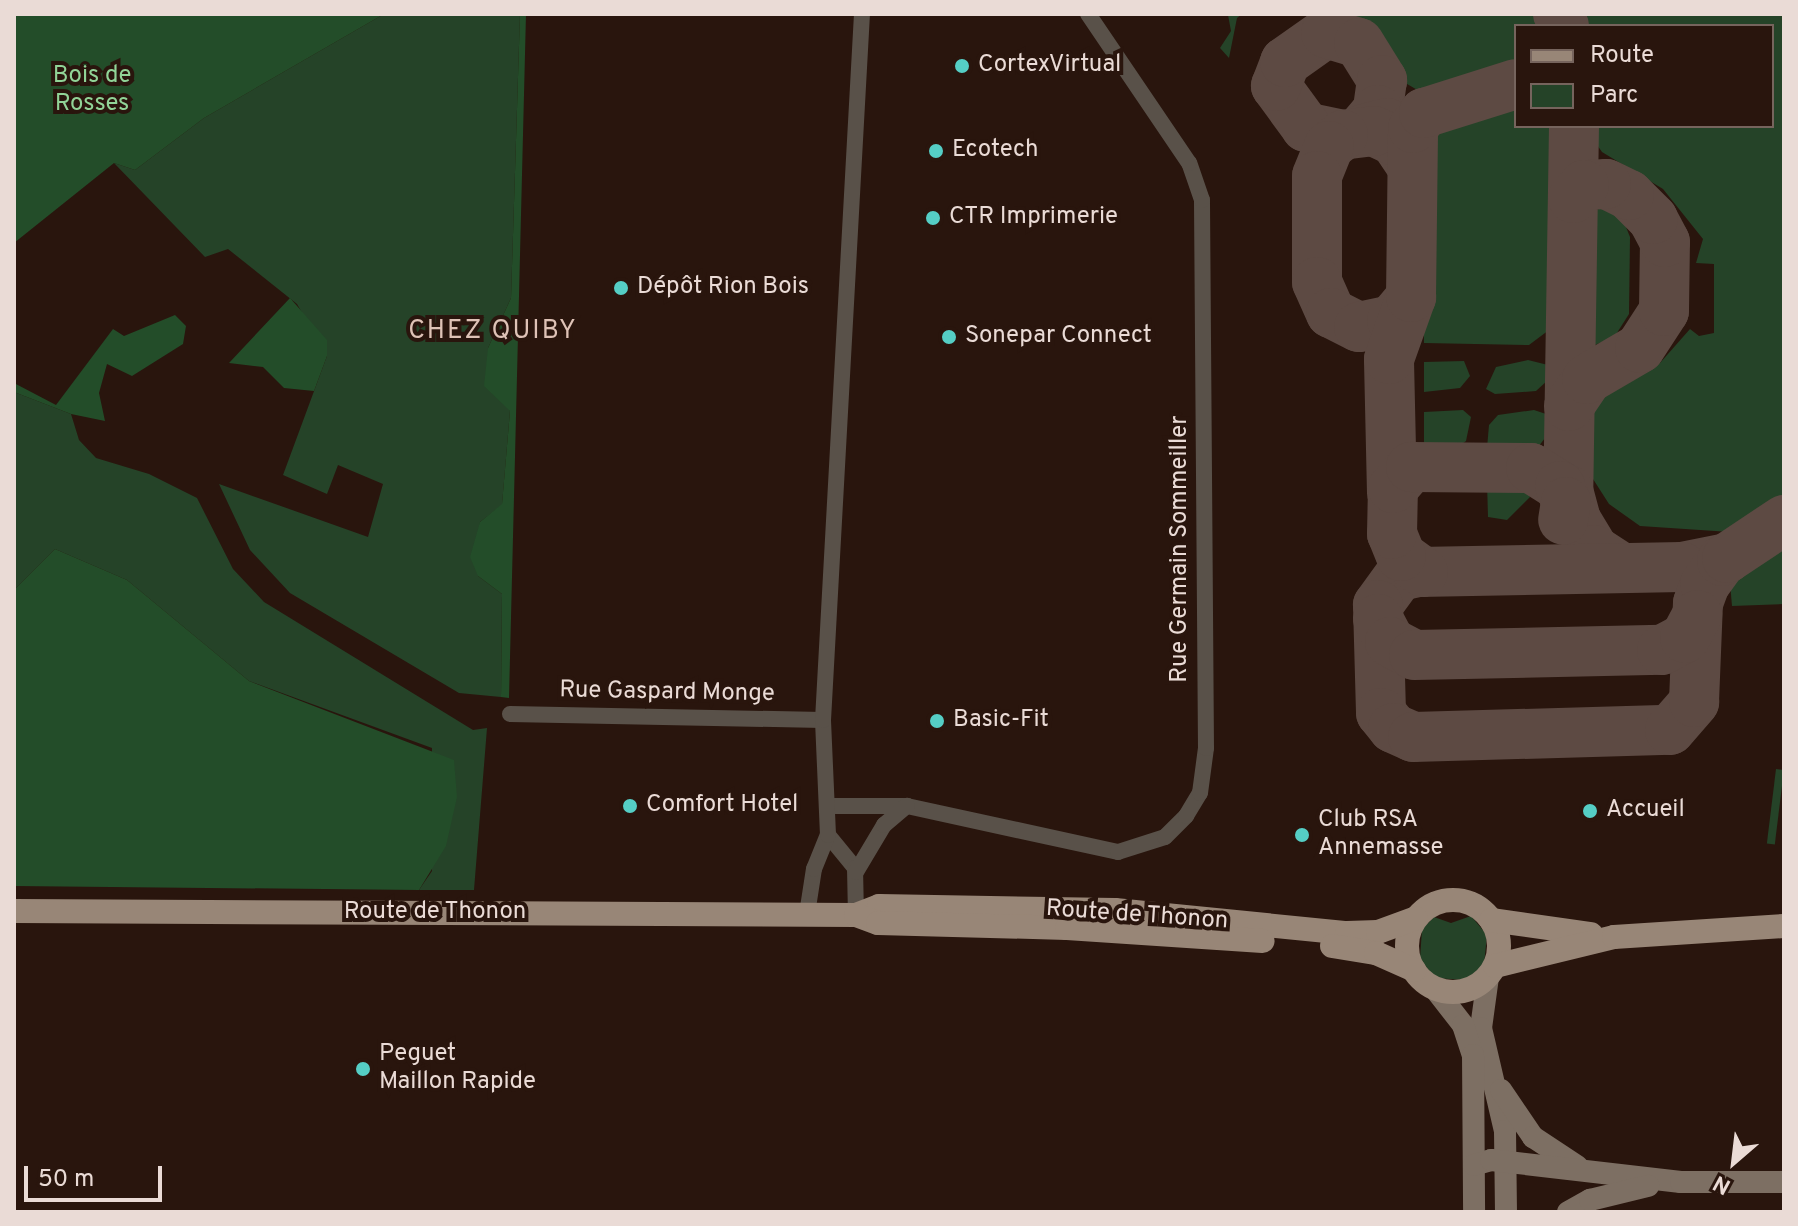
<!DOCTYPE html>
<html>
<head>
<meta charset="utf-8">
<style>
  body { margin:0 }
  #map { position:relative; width:1798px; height:1226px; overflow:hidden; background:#29150d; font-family:Overpass,sans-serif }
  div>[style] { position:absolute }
  .green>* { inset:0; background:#254328; transform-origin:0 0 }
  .forest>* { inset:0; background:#234d29 }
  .taxiway>* { height:50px; margin:-25px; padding:0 25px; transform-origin:25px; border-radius:25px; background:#5d4a43 }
  .street>* { height:16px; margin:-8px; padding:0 8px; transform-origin:8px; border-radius:8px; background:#595149 }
  .secondary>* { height:22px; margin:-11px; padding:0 11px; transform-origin:11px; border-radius:11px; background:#7d6f63 }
  .primary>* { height:24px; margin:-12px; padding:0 12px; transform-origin:12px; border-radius:12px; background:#988677 }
  .primary>.ring { margin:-12px; padding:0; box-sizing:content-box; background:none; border:24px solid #988677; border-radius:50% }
  .dots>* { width:22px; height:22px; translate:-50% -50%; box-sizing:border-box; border:4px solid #29150d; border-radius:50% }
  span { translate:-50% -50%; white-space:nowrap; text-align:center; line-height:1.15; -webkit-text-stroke:8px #29150d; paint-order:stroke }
  .poi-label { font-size:24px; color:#eadbd6 }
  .left { translate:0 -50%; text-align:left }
  .park-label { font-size:24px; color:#91d497 }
  .street-label { font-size:24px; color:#eadbd6 }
  .neighbourhood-label { font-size:26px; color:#dec2b6; letter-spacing:2px }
  .frame { position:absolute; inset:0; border:16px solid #eadbd6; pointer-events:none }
  .legend { position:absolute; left:1514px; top:24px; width:260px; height:104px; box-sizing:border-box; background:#29150d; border:2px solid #76645d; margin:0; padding:10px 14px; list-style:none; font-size:24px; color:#eadbd6 }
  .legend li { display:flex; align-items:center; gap:16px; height:40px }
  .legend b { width:40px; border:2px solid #76645d }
  .north { position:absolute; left:1694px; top:1122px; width:80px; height:80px; -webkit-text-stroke:6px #29150d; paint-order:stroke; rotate:208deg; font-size:22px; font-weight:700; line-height:32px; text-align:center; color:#eadbd6 }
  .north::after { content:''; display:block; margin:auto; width:28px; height:36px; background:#eadbd6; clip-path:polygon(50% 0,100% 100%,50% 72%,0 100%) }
  .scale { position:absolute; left:24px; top:1166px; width:138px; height:36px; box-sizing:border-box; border:4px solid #eadbd6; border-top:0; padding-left:10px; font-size:24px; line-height:28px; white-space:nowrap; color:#eadbd6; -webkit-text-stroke:6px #29150d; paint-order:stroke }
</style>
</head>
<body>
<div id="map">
  <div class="green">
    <i style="clip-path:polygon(384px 14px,520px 14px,511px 298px,488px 348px,510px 411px,502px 505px,480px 522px,478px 576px,502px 594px,501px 697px,459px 693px,290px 593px,250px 550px,219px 484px,368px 537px,383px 484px,338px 465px,327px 494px,283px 475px,327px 356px,297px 304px,228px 249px,205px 257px,114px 163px,135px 170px,204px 118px)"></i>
    <i style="clip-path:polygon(1242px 14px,1237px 18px,1229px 58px,1220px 48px,1231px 31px,1228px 15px)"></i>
    <i style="clip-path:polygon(1351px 14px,1534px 14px,1538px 26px,1516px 26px,1516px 69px,1426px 95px,1395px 77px)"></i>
    <i style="clip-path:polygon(1581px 14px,1784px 14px,1784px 496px,1730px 532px,1640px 526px,1609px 504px,1593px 479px,1591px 414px,1602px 391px,1660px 363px,1690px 329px,1699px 336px,1714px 333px,1714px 264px,1696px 263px,1703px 239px,1663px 189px,1602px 152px,1595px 142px,1595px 126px,1772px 126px,1772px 26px,1586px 26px)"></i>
    <i style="clip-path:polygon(1511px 102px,1516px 103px,1516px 126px,1550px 126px,1553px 133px,1549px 330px,1529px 345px,1424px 343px,1421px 148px,1448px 121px)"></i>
    <i style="clip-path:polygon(1604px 206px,1624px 222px,1630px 237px,1629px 314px,1615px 336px,1595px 345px,1593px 212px)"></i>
    <i style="clip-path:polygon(1528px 360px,1548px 365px,1548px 380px,1536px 391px,1495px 394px,1486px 389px,1496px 367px)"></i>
    <i style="clip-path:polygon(1464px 361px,1470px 376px,1460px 388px,1424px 392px,1424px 362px)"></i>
    <i style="clip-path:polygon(14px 392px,71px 414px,79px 440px,96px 458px,149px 474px,197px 498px,233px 569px,264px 602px,473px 730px,487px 728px,474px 890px,419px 890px,432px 871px,432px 748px,249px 681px,127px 580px,55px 549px,14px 590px)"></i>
    <i style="clip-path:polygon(1463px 410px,1471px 417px,1466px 441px,1451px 452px,1424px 452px,1424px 412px)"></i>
    <i style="clip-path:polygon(1534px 410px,1549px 415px,1549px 433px,1538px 447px,1527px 452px,1487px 448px,1489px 425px,1498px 415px)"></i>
    <i style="clip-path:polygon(1487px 482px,1523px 483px,1530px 497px,1507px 520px,1488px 517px)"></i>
    <i style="clip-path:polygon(1784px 545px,1784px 604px,1732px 606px,1730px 583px)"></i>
    <i style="left:1776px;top:769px;width:8px;height:75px;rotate:7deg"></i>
    <i style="clip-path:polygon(1471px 916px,1487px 935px,1484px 965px,1465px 980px,1435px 978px,1420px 959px,1422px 929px,1434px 917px,1451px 923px)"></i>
  </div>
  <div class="forest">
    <i style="clip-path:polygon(14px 14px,384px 14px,204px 118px,135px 170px,114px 163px,14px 243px)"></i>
    <i style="clip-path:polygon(520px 14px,526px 14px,509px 698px,501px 697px,502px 594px,478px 576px,470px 557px,480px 522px,502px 504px,510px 411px,484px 386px,488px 348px,511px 298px)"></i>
    <i style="clip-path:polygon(290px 298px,327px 340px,327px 356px,314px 391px,284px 388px,263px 367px,229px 363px)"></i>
    <i style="clip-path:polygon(175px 315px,186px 326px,183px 344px,132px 376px,107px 364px,99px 393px,105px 421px,71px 414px,14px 392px,14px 383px,56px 405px,113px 329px,124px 336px)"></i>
    <i style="clip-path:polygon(55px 549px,127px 580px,249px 681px,454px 760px,457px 797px,446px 846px,419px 890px,14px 886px,14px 590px)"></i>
  </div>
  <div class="taxiway">
    <i style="left:1558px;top:14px;width:13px;rotate:63deg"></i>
    <i style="left:1574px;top:126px;width:364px;rotate:90.9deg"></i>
    <i style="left:1568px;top:490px;width:31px;rotate:75deg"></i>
    <i style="left:1576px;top:520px;width:35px;rotate:59deg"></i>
    <i style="left:1594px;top:550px;width:33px;rotate:33deg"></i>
    <i style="left:1343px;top:135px;width:38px;rotate:-168deg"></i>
    <i style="left:1306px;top:127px;width:51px;rotate:-126.2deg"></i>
    <i style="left:1276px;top:86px;width:26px;rotate:-69deg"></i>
    <i style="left:1285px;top:62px;width:50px;rotate:-35.3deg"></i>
    <i style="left:1326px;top:33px;width:34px;rotate:17deg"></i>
    <i style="left:1359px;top:43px;width:44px;rotate:58.1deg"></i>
    <i style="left:1382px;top:80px;width:30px;rotate:98deg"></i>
    <i style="left:1378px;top:110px;width:26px;rotate:130deg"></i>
    <i style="left:1361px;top:130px;width:27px;rotate:-15deg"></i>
    <i style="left:1409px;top:162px;width:25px;rotate:-124deg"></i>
    <i style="left:1395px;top:141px;width:23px;rotate:-155deg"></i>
    <i style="left:1374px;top:131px;width:31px;rotate:173deg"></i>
    <i style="left:1343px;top:135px;width:18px;rotate:142deg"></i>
    <i style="left:1329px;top:146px;width:32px;rotate:112deg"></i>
    <i style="left:1317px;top:176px;width:106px;rotate:90deg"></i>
    <i style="left:1317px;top:282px;width:34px;rotate:66deg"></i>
    <i style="left:1331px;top:313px;width:31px;rotate:27deg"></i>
    <i style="left:1359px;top:327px;width:34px;rotate:-12deg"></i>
    <i style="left:1392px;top:320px;width:30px;rotate:-50deg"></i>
    <i style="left:1569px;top:406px;width:32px;rotate:-56deg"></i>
    <i style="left:1587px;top:379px;width:61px;rotate:-30.3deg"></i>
    <i style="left:1640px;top:348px;width:44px;rotate:-57deg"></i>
    <i style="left:1664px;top:311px;width:69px;rotate:-89.2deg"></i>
    <i style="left:1665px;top:242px;width:26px;rotate:-118deg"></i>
    <i style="left:1653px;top:219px;width:34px;rotate:-135deg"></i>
    <i style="left:1629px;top:195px;width:25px;rotate:-154deg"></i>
    <i style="left:1606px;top:184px;width:22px;rotate:177deg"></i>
    <i style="left:1584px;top:185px;width:17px;rotate:130deg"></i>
    <i style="left:1392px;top:493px;width:134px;rotate:-91.3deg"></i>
    <i style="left:1389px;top:359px;width:66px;rotate:-70.5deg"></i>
    <i style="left:1411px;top:297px;width:169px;rotate:-89.3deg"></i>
    <i style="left:1413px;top:128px;width:19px;rotate:-54deg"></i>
    <i style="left:1424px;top:113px;width:96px;rotate:-17.5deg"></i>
    <i style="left:1727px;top:558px;width:46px;rotate:168.7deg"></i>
    <i style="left:1682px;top:567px;width:264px;rotate:178.9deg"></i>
    <i style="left:1418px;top:572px;width:19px;rotate:168deg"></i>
    <i style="left:1399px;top:576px;width:36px;rotate:126deg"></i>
    <i style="left:1378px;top:605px;width:108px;rotate:88.4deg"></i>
    <i style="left:1381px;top:713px;width:19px;rotate:51deg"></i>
    <i style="left:1393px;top:728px;width:22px;rotate:24deg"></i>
    <i style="left:1413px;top:737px;width:257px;rotate:-1.6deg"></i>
    <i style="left:1670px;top:730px;width:37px;rotate:-49deg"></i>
    <i style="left:1694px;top:702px;width:99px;rotate:-87.7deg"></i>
    <i style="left:1698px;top:603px;width:20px;rotate:-70deg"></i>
    <i style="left:1705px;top:584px;width:29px;rotate:-54deg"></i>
    <i style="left:1722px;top:561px;width:6px;rotate:-31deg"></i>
    <i style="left:1727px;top:558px;width:69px;rotate:-33.7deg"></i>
    <i style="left:1423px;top:572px;width:27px;rotate:-144deg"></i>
    <i style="left:1401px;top:556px;width:24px;rotate:-112deg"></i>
    <i style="left:1392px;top:534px;width:46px;rotate:-88.8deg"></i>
    <i style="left:1393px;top:488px;width:28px;rotate:-49deg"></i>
    <i style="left:1411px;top:467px;width:120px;rotate:0.5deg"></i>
    <i style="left:1531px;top:468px;width:34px;rotate:32deg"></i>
    <i style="left:1560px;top:486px;width:17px;rotate:69deg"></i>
    <i style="left:1566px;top:502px;width:18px;rotate:99deg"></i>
    <i style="left:1378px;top:619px;width:26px;rotate:62deg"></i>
    <i style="left:1390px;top:642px;width:27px;rotate:28deg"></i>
    <i style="left:1414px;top:655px;width:248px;rotate:-1.2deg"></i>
    <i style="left:1662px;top:650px;width:26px;rotate:-28deg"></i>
    <i style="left:1685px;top:638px;width:26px;rotate:-62deg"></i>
  </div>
  <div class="street">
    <i style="left:510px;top:714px;width:313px;rotate:1.1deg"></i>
    <i style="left:829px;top:806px;width:78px"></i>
    <i style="left:907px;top:806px;width:216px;rotate:12.3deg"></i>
    <i style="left:1118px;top:852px;width:49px;rotate:-17.7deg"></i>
    <i style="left:1165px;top:837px;width:30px;rotate:-45deg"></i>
    <i style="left:1186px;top:816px;width:27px;rotate:-59deg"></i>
    <i style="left:1200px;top:793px;width:45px;rotate:-82.4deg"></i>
    <i style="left:1206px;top:748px;width:548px;rotate:-90.42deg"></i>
    <i style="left:1202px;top:200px;width:39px;rotate:-109deg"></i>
    <i style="left:1189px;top:163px;width:180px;rotate:-124.1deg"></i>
    <i style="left:828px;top:835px;width:43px;rotate:50.7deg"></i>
    <i style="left:855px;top:868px;width:47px;rotate:88.8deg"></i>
    <i style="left:856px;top:872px;width:55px;rotate:-59.2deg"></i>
    <i style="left:884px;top:825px;width:30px;rotate:-40deg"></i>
    <i style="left:807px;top:914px;width:46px;rotate:-81.2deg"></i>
    <i style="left:814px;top:869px;width:37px;rotate:-68deg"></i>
    <i style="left:828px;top:835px;width:115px;rotate:-92.5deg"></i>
    <i style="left:823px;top:720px;width:707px;rotate:-86.84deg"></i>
  </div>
  <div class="secondary">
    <i style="left:1488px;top:977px;width:51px;rotate:97.8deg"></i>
    <i style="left:1481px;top:1028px;width:106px;rotate:76.9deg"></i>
    <i style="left:1505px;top:1131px;width:81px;rotate:89.3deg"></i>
    <i style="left:1435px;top:989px;width:46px;rotate:52.1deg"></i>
    <i style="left:1463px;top:1025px;width:32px;rotate:72deg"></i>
    <i style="left:1473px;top:1055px;width:157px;rotate:89.6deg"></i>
    <i style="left:1501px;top:1090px;width:57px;rotate:55.8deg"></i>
    <i style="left:1533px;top:1137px;width:53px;rotate:33.4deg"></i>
    <i style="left:1474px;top:1165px;width:18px;rotate:-16deg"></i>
    <i style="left:1491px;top:1160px;width:191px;rotate:6.6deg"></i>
    <i style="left:1681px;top:1182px;width:103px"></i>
    <i style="left:1568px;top:1212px;width:25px;rotate:-29deg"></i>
    <i style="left:1590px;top:1200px;width:60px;rotate:-13.6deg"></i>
  </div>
  <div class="primary">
    <i class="ring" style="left:1407px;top:900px;width:68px;height:68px"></i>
    <i style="left:14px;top:911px;width:842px;rotate:0.27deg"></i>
    <i style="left:856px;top:915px;width:25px;rotate:-21deg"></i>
    <i style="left:879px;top:906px;width:236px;rotate:1deg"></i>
    <i style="left:1115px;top:910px;width:233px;rotate:5.7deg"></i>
    <i style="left:1347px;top:933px;width:31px;rotate:-2deg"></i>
    <i style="left:1378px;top:932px;width:40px;rotate:-20.2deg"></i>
    <i style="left:856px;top:915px;width:23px;rotate:20deg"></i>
    <i style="left:878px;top:923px;width:189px;rotate:1.5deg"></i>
    <i style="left:1067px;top:928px;width:196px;rotate:3.8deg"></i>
    <i style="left:1491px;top:920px;width:101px;rotate:8deg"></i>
    <i style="left:1332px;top:946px;width:45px;rotate:9deg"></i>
    <i style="left:1376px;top:953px;width:42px;rotate:24.1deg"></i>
    <i style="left:1495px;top:966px;width:122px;rotate:-13.7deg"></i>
    <i style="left:1614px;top:937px;width:170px;rotate:-3.7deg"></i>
  </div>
  <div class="dots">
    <i style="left:962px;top:66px;background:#55cec5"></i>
    <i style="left:936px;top:151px;background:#55cec5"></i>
    <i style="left:933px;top:218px;background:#55cec5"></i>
    <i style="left:621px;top:288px;background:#55cec5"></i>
    <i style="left:949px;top:337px;background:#55cec5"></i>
    <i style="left:937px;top:721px;background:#55cec5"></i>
    <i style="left:630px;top:806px;background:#55cec5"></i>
    <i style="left:1590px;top:811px;background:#55cec5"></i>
    <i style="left:1302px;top:835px;background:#55cec5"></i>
    <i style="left:363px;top:1069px;background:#55cec5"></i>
  </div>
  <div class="poi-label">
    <span class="left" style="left:978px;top:66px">CortexVirtual</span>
    <span class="left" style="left:952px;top:151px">Ecotech</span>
    <span class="left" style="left:949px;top:218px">CTR Imprimerie</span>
    <span class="left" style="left:637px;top:288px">Dépôt Rion Bois</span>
    <span class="left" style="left:965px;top:337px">Sonepar Connect</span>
    <span class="left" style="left:953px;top:721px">Basic-Fit</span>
    <span class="left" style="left:646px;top:806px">Comfort Hotel</span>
    <span class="left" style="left:1606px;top:811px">Accueil</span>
    <span class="left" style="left:1318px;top:835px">Club RSA<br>Annemasse</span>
    <span class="left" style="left:379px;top:1069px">Peguet<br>Maillon Rapide</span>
  </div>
  <div class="park-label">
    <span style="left:92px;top:91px">Bois de<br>Rosses</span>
  </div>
  <div class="street-label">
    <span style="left:1181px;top:549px;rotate:-90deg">Rue Germain Sommeiller</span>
    <span style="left:667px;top:693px;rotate:1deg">Rue Gaspard Monge</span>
    <span style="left:435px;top:913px">Route de Thonon</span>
    <span style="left:1137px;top:916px;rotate:4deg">Route de Thonon</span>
  </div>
  <div class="neighbourhood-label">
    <span style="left:493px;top:332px">CHEZ QUIBY</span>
  </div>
  <div class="frame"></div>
  <ul class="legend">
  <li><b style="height:10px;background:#988677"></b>Route</li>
  <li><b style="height:22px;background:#254328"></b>Parc</li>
  </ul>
  <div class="north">N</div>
  <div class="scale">50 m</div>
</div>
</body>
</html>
